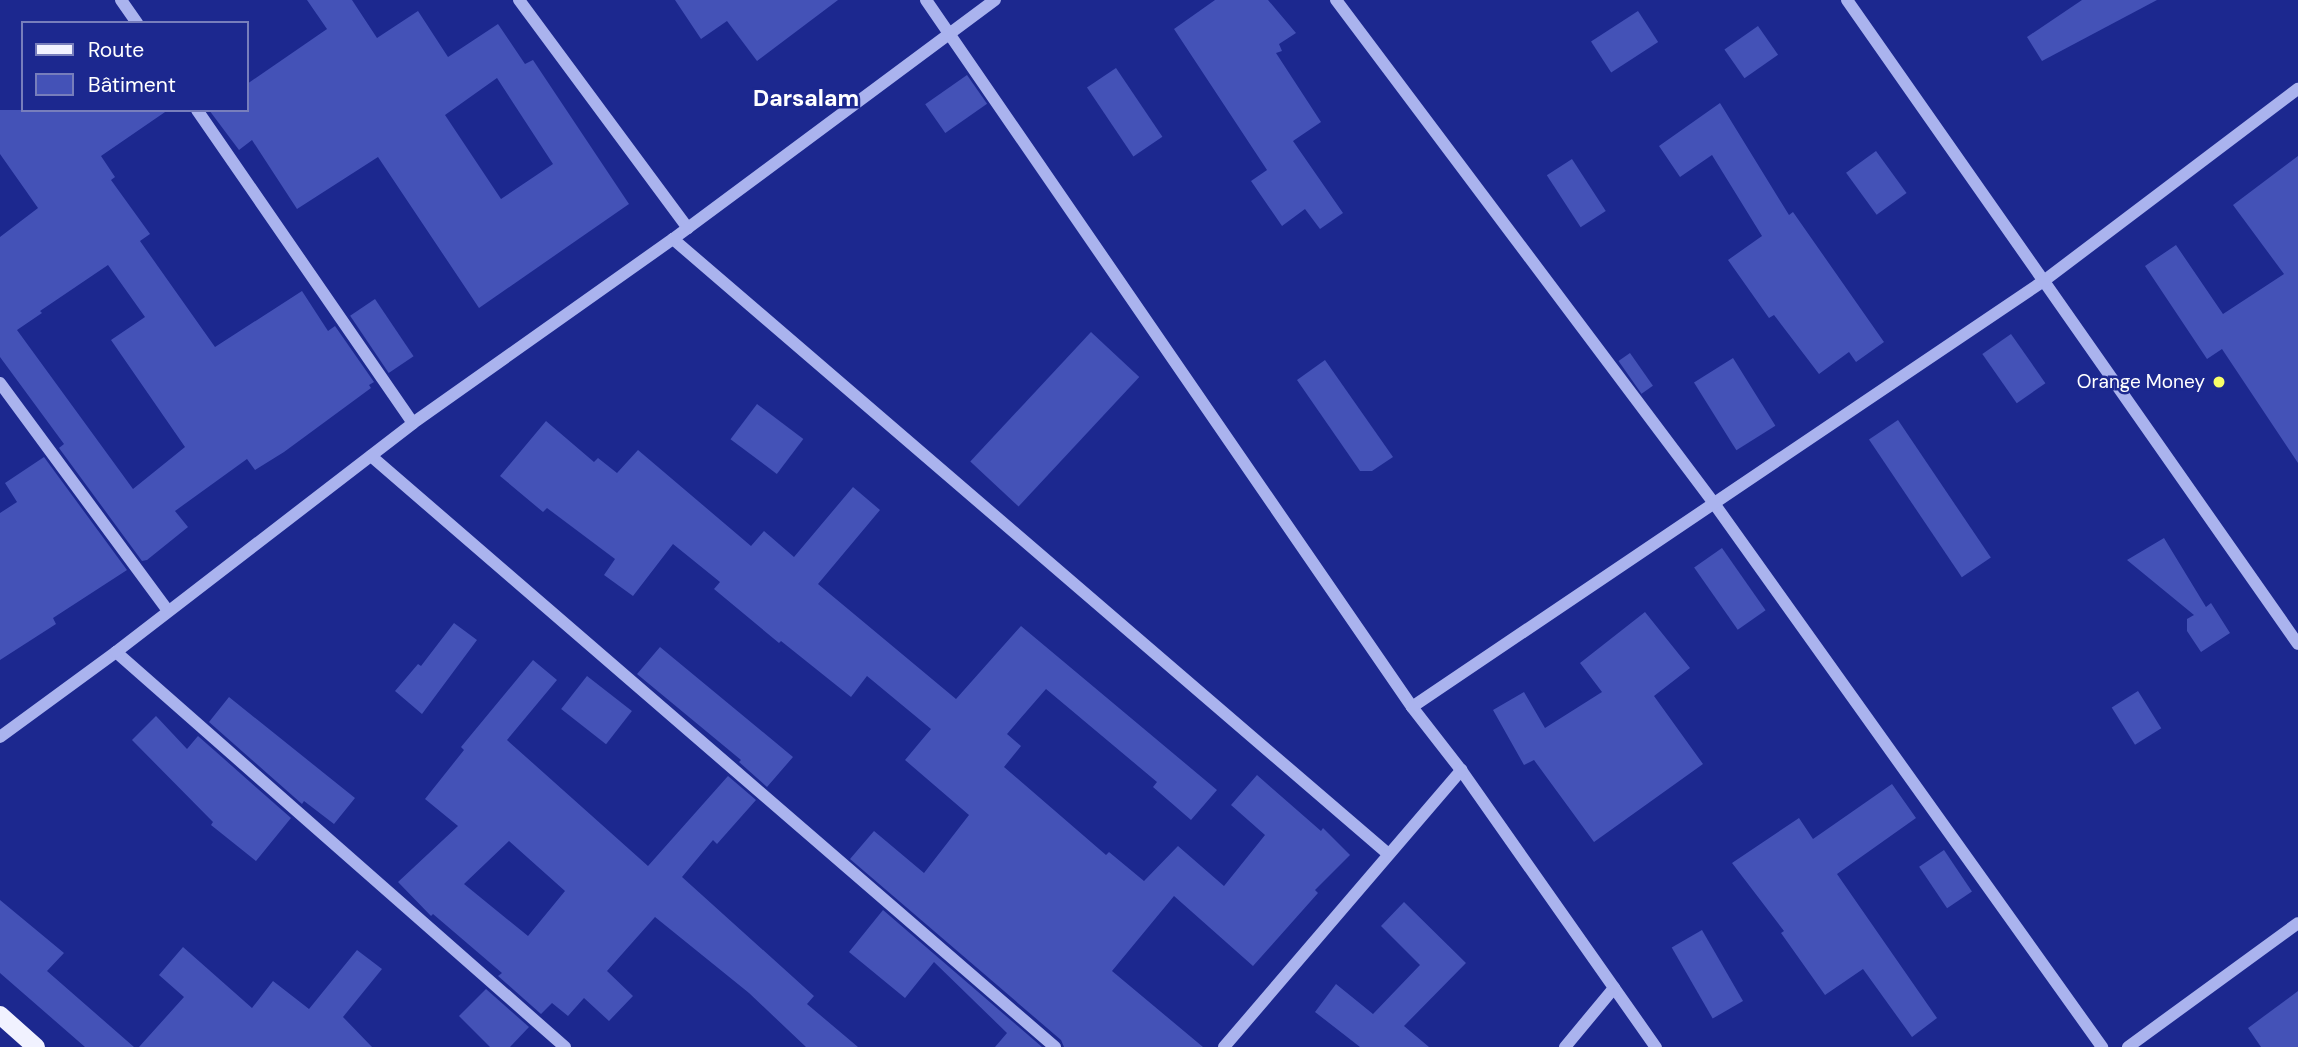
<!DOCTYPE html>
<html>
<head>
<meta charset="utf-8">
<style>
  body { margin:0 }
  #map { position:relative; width:2298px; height:1047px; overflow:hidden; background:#1c288f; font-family:"DM Sans",sans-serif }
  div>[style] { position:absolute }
  .building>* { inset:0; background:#4452b7; transform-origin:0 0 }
  .minor>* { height:12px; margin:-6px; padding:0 6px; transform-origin:6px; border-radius:6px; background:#aab3ee }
  .major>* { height:18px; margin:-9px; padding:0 9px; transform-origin:9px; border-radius:9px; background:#f1f2ff }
  .dots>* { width:19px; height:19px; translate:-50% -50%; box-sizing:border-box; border:4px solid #1c288f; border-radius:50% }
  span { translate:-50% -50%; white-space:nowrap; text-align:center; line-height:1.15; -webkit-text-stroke:5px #1c288f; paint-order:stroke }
  .poi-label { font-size:19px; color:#fff }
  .right { translate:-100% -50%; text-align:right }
  .quarter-label { font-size:23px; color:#fff; font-weight:700 }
  .legend { position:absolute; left:21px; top:21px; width:228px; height:91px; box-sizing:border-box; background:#1c288f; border:2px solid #777ebc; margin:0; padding:9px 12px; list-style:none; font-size:21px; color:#fff }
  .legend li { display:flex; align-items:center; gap:14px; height:35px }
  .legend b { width:35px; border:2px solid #777ebc }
</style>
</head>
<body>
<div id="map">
  <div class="building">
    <i style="clip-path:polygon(evenodd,307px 0,352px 0,377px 38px,418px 11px,448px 57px,498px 24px,525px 64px,533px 60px,629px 204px,479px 308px,378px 157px,297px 209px,252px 140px,239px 150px,209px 110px,247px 110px,247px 84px,327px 29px,307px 0,497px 78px,553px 164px,501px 199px,445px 115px,497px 78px)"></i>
    <i style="clip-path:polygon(675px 0,838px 0,757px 61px,727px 21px,701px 39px)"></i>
    <i style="clip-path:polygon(1215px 0,1268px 0,1296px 33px,1279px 44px,1282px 51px,1276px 53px,1321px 122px,1293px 141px,1343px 213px,1320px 229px,1305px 209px,1282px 226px,1251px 181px,1267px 170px,1174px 29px)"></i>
    <i style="clip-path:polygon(2082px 0,2157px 0,2042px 61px,2027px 37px)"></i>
    <i style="left:1638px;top:11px;width:37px;height:56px;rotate:57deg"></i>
    <i style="left:1758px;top:26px;width:35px;height:41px;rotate:55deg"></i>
    <i style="left:1116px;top:68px;width:83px;height:35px;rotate:56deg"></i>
    <i style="left:967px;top:75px;width:35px;height:51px;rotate:55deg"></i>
    <i style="clip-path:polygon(1720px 103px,1789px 215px,1793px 212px,1884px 342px,1856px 362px,1849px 352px,1819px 374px,1774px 315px,1769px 318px,1728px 260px,1762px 236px,1712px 155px,1680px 177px,1659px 146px)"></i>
    <i style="clip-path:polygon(evenodd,0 110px,168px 110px,101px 156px,115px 177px,111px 180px,150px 234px,140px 241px,215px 347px,302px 291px,328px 331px,335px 326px,374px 382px,369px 385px,371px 388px,284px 452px,255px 470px,247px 459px,175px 511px,188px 527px,147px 560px,142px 561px,59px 448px,64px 444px,0 357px,0 237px,38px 208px,0 154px,0 110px,108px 265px,145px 317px,111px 340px,185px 447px,133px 489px,17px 330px,42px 313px,40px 311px,108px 265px)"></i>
    <i style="left:1876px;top:151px;width:52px;height:37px;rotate:54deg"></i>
    <i style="clip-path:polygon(2298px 156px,2298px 463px,2222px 349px,2207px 359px,2145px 266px,2176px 245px,2223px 314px,2284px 274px,2233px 205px)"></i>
    <i style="left:1572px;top:159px;width:62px;height:30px;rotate:57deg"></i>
    <i style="left:375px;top:299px;width:69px;height:30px;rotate:56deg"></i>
    <i style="left:1091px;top:332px;width:66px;height:177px;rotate:43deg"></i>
    <i style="left:2011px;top:334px;width:60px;height:35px;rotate:55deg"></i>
    <i style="left:1630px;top:353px;width:40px;height:14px;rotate:55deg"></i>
    <i style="left:1733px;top:358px;width:80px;height:46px;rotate:58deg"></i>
    <i style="clip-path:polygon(1325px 360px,1393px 457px,1372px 471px,1360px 471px,1297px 380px)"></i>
    <i style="left:757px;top:404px;width:58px;height:44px;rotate:37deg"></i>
    <i style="left:1898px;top:420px;width:166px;height:35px;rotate:56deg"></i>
    <i style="clip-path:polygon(546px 421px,594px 462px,598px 458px,617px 473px,638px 450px,751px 546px,764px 531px,794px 557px,853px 487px,880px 510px,818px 584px,956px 699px,1021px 626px,1217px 790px,1191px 820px,1153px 787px,1157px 782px,1046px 689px,1007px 734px,1021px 746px,1004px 767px,1106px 855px,1109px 852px,1144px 881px,1178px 846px,1224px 886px,1265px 835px,1231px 805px,1257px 775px,1321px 831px,1323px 828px,1350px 855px,1315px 890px,1318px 893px,1253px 966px,1174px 896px,1112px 971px,1203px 1047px,1064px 1047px,1061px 1040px,850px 859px,874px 831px,924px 873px,969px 815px,905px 760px,931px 729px,867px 676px,851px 697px,781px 641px,779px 643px,714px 589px,720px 582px,673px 544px,633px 596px,604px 575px,615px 559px,547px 508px,543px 512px,500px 476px)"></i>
    <i style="clip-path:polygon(44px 457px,127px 570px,53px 618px,56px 624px,0 660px,0 513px,17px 502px,5px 483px)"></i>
    <i style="clip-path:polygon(2164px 538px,2206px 607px,2211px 603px,2230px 633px,2201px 652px,2187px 631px,2187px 619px,2194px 615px,2127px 560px)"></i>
    <i style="left:1722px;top:548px;width:76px;height:34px;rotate:55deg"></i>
    <i style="clip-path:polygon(1645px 612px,1690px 668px,1654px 696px,1703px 764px,1594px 842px,1534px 760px,1524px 765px,1493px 710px,1524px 692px,1545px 728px,1602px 692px,1580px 663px)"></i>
    <i style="clip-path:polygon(454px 623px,477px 640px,422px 714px,395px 691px,418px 664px,421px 666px)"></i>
    <i style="clip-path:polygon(660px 647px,793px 757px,767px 787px,739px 762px,741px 760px,637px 674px)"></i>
    <i style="clip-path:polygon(evenodd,533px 660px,557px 680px,507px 740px,648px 866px,728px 776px,756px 800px,717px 844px,713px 840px,682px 877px,814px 996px,807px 1004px,858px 1047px,806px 1047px,749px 993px,655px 917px,607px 971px,633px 996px,609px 1021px,584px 998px,568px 1016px,552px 1003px,541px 1014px,498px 976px,502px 973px,433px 914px,431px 916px,398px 882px,458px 826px,425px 799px,464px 750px,461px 747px,533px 660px,509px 841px,565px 891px,528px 936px,464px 884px,509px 841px)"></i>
    <i style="left:587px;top:676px;width:57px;height:42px;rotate:38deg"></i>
    <i style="left:2138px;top:691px;width:44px;height:31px;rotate:58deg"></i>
    <i style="clip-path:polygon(229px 697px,355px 798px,334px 824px,304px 801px,302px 804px,209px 722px)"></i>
    <i style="clip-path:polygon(156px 716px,187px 749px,198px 736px,291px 818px,256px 861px,211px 825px,213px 822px,132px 740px)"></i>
    <i style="clip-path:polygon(1892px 784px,1916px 818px,1837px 874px,1937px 1018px,1912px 1037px,1863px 969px,1825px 995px,1781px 933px,1784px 931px,1732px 863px,1799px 818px,1813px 839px)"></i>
    <i style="left:1944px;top:850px;width:50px;height:30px;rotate:56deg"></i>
    <i style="clip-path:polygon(0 900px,64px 953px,47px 971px,134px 1047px,85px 1047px,0 973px)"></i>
    <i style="clip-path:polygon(1404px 902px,1466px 963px,1404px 1026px,1429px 1047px,1360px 1047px,1315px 1012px,1336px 984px,1373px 1014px,1420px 965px,1381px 926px)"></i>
    <i style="clip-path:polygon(883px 910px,1042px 1047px,995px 1047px,1007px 1033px,934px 962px,905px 998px,849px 952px)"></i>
    <i style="left:1702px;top:930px;width:82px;height:35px;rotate:60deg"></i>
    <i style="clip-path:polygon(183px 947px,252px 1008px,273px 981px,309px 1009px,357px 950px,382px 969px,343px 1017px,372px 1047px,139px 1047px,184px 997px,159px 975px)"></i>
    <i style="clip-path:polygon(486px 989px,529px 1027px,510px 1047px,490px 1047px,459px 1016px)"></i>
    <i style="clip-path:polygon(2298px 991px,2298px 1047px,2261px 1047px,2248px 1028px)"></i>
  </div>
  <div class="minor">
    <i style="left:121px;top:0;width:28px;rotate:55deg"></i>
    <i style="left:519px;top:0;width:284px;rotate:53.5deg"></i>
    <i style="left:926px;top:0;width:858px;rotate:55.49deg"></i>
    <i style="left:1412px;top:707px;width:80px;rotate:52.1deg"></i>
    <i style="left:1461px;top:770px;width:339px;rotate:54.9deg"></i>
    <i style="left:1336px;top:0;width:628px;rotate:53.09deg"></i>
    <i style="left:1713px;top:502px;width:670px;rotate:54.48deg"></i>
    <i style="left:1847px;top:0;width:786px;rotate:55deg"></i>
    <i style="left:197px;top:110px;width:380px;rotate:55.4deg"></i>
    <i style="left:673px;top:239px;width:942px;rotate:40.69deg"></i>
    <i style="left:0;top:383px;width:283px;rotate:53.6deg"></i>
    <i style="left:371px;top:456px;width:904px;rotate:40.83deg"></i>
    <i style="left:116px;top:652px;width:598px;rotate:41.34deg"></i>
    <i style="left:1412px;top:707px;width:764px;rotate:-34deg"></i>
    <i style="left:2045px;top:280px;width:317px;rotate:-37.1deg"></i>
    <i style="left:0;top:737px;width:144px;rotate:-36.2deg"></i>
    <i style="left:116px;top:652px;width:375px;rotate:-37.6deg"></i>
    <i style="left:413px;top:423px;width:319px;rotate:-35.3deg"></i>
    <i style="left:673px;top:239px;width:401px;rotate:-36.6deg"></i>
    <i style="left:1224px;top:1047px;width:365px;rotate:-49.4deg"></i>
    <i style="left:1565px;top:1047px;width:77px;rotate:-50.3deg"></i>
    <i style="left:2128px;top:1047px;width:210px;rotate:-36.1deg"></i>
  </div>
  <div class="major">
    <i style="left:0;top:1015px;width:48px;rotate:41.6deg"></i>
  </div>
  <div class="dots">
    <i style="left:2219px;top:382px;background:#f8fe68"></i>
  </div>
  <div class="poi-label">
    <span class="right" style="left:2205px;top:382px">Orange Money</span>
  </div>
  <div class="quarter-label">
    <span style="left:806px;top:98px">Darsalam</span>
  </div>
  <ul class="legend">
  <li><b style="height:9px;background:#f1f2ff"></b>Route</li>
  <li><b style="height:19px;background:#4452b7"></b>Bâtiment</li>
  </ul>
</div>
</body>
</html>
